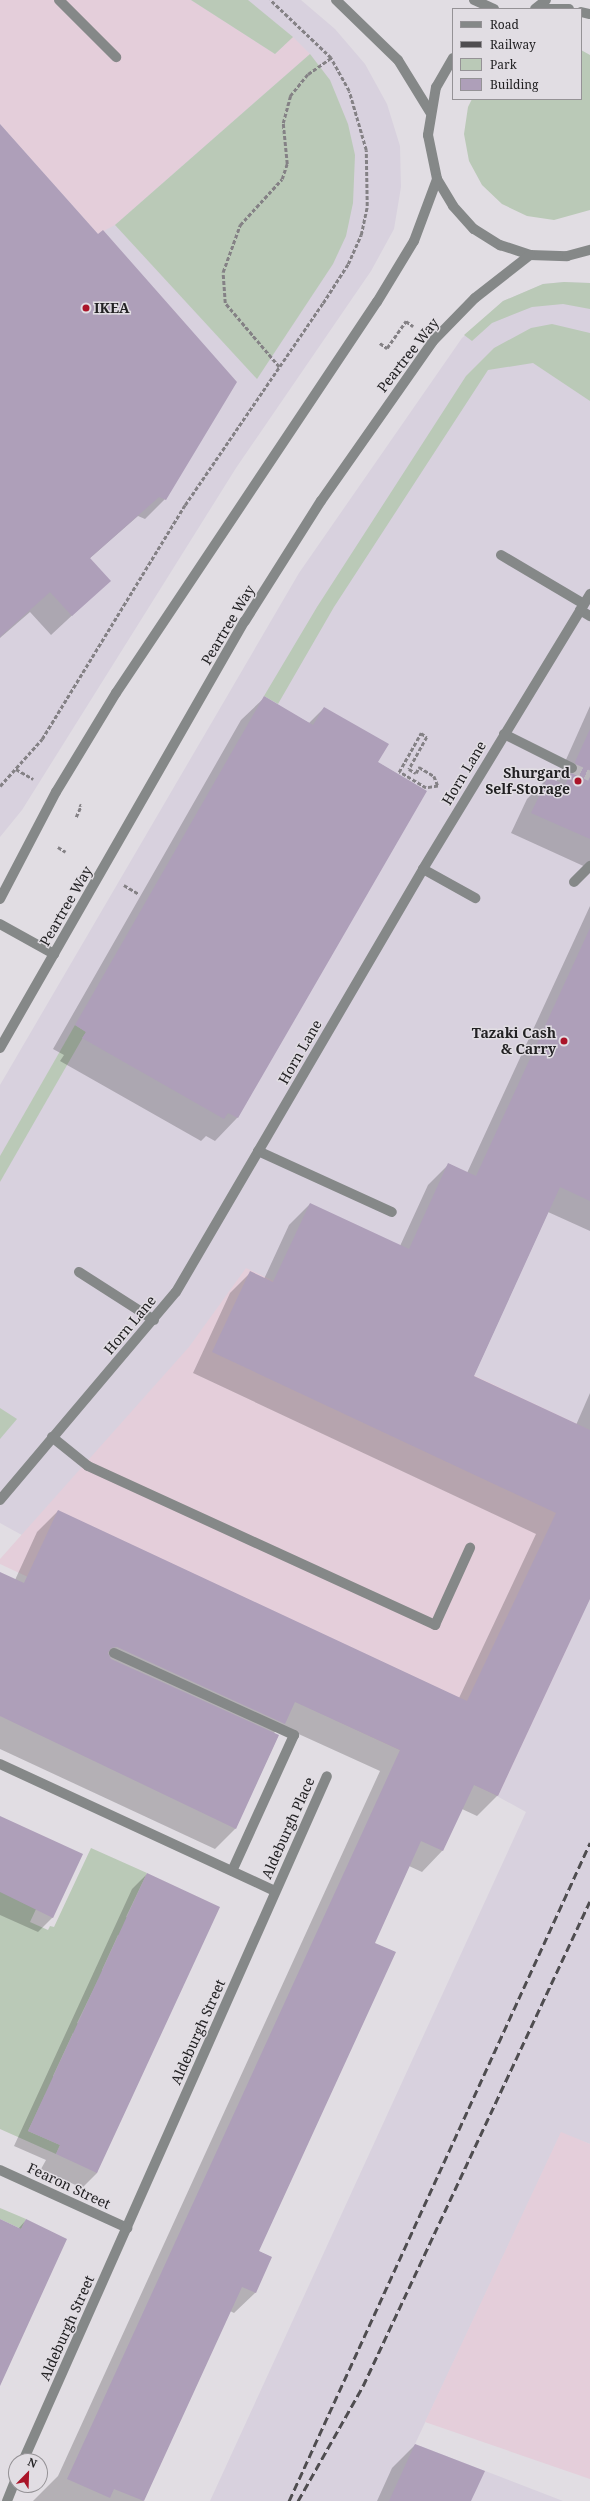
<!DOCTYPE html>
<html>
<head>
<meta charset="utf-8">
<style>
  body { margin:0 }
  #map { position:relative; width:590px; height:2501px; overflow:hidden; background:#e1dde3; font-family:"Noto Serif",serif }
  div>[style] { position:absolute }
  .built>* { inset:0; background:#d8d1de }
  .industrial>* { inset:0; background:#e4ceda }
  .green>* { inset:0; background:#bac9b7 }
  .shadow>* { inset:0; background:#0003 }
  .building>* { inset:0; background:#ae9fb9 }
  .minor-tunnel>* { height:10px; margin-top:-5px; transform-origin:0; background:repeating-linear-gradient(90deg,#bbb7bd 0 10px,transparent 0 15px) }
  .path>* { height:2.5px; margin-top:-1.25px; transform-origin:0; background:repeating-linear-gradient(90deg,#848185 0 4px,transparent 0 6px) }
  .minor>* { height:10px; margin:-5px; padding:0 5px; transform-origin:5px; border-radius:5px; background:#858888 }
  .rail>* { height:3px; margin-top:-1.5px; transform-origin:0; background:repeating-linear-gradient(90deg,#4f4d50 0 8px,transparent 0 12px) }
  .dots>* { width:11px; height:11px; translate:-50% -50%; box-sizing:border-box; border:2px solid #e1dde3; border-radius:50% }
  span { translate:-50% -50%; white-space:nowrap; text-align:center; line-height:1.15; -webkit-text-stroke:3px #e1dde3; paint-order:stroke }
  .poi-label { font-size:14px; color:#222123; font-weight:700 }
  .left { translate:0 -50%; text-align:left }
  .right { translate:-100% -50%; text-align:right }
  .street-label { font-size:14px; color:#222123 }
  .legend { position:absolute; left:452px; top:8px; width:130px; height:92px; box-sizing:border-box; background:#e1dde3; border:1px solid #959296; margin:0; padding:5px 7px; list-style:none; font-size:12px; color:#222123 }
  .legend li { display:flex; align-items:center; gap:8px; height:20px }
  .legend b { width:20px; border:1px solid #959296 }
  .north { position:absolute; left:8px; top:2453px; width:40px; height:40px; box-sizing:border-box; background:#e1dde3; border:1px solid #959296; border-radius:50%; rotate:23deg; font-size:11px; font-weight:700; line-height:16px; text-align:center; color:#222123 }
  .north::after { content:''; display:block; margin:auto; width:14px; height:18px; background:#aa1429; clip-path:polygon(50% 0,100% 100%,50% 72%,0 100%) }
</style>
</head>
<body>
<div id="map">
  <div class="built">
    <i style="clip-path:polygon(0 0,301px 0,335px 29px,365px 64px,387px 104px,400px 146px,401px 187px,394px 229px,371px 271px,236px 468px,22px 810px,0 837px)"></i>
    <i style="clip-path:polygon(564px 282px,590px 283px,590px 2144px,561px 2133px,415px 2444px,563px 2501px,210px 2501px,526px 1812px,0 1523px,0 1085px,299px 573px,462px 338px,503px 301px,543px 284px)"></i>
  </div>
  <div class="industrial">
    <i style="clip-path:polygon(0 0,191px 0,275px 54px,293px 37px,310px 54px,115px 225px,98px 234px,0 124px)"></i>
    <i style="clip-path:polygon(246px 1268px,590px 1430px,582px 1616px,498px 1796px,0 1564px,0 1559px,189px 1347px)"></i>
    <i style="clip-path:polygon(561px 2132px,590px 2144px,590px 2479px,425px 2422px)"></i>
  </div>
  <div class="green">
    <i style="clip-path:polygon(191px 0,248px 0,293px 37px,275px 54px)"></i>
    <i style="clip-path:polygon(581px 50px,590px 55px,590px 210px,554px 220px,527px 216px,502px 204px,482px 185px,469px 161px,464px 134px,468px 107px,472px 99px,581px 99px)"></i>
    <i style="clip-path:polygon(310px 54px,330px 80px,348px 124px,355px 155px,353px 203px,346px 236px,333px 264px,257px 379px,115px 225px)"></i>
    <i style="clip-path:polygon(564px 282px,590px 283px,590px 309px,563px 304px,532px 307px,492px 323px,472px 341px,464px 335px,503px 301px,543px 284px)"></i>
    <i style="clip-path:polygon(552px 324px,590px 333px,590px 401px,533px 363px,488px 370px,334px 607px,278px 704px,264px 696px,317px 607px,466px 376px,494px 348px,531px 328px)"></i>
    <i style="clip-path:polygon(75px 1025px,86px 1032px,0 1182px,0 1156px)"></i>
    <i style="clip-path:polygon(0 1408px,17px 1419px,0 1439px)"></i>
    <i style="clip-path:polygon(91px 1848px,147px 1873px,126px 1917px,158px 1932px,149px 1950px,118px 1935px,102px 1970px,129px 1994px,98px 1980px,77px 2023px,109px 2038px,73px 2033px,53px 2076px,84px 2091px,45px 2095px,28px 2131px,60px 2145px,56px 2154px,0 2129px,0 1892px,44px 1892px,30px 1922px,48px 1930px,50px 1926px,54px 1927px)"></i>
    <i style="clip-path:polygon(0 2208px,26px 2219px,21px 2229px,0 2219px)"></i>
  </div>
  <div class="shadow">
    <i style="clip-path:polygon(0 125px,165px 499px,145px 519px,138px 516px,89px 559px,109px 581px,51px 635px,30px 612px,0 638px)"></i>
    <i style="clip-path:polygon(264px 698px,309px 723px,324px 708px,377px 762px,426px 791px,237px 1118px,215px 1141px,206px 1136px,201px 1141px,60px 1061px,64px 1055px,53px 1049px,241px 720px)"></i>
    <i style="clip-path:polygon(590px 706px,590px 869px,511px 833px,527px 799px,548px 778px,556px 782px)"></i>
    <i style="clip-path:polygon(590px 906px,590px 1231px,548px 1212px,473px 1377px,576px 1425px,590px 1393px,590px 1597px,497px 1796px,477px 1816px,462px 1809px,442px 1851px,422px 1872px,409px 1866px,374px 1943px,258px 2251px,271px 2257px,255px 2293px,234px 2313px,230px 2311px,143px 2501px,33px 2501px,58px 2476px,380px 1771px,281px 1726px,273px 1734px,278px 1736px,235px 1829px,215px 1849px,0 1749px,0 1573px,15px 1580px,37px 1532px,58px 1511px,459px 1698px,536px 1534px,193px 1373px,230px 1293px,250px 1273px,264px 1279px,289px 1225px,310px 1204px,400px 1246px,428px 1185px,449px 1164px,467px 1173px)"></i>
    <i style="clip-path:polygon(0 1817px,53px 1917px,38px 1932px,0 1915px)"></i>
    <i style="clip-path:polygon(147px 1874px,97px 2173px,82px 2188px,41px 2169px,46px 2160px,14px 2146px,132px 1889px)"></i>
    <i style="clip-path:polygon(26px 2220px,0 2384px,0 2221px,18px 2229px)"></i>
    <i style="clip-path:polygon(415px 2445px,470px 2501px,377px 2501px,392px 2468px)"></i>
  </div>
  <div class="building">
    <i style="clip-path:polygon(0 124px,98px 234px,103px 230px,237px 382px,166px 500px,159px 497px,90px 558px,111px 581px,72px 616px,50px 592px,0 637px)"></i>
    <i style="clip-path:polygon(264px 696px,313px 725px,324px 707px,389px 744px,378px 762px,427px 791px,238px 1118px,228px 1113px,224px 1119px,82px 1038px,86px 1032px,75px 1025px)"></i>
    <i style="clip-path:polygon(590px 729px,590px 839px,531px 813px,548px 777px,565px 785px,570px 774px,578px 771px,575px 762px)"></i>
    <i style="clip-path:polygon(590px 928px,590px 1201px,560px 1187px,474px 1376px,590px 1430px,590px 1599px,498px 1796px,474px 1785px,443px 1851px,421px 1841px,375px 1943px,396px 1952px,259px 2251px,272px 2257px,256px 2293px,242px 2287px,144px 2501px,114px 2489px,110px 2498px,67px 2479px,400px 1750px,295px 1702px,285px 1724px,117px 1647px,111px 1648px,108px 1653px,111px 1659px,279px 1735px,236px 1829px,0 1716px,0 1572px,24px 1583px,58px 1510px,467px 1701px,556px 1513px,212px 1352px,250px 1271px,273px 1282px,310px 1203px,409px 1249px,448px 1163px,476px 1176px)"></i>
    <i style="clip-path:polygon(0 1816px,83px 1854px,53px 1918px,0 1892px)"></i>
    <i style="clip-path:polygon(147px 1873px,220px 1907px,97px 2173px,56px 2154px,60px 2145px,28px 2131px)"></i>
    <i style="clip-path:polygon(0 2219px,21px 2229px,26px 2219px,67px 2239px,0 2386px)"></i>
    <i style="clip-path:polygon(415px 2444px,485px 2471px,471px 2501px,389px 2501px)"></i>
  </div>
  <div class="minor-tunnel">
    <i style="left:572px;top:768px;width:20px;rotate:24deg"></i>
  </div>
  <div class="path">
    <i style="left:380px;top:343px;width:9px;rotate:36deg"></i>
    <i style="left:387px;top:348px;width:33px;rotate:-55deg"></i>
    <i style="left:406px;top:321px;width:9px;rotate:36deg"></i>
    <i style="left:279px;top:367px;width:84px;rotate:-130.2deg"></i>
    <i style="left:225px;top:303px;width:31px;rotate:-94deg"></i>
    <i style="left:223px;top:272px;width:50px;rotate:-70.1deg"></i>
    <i style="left:240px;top:225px;width:62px;rotate:-47.6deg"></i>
    <i style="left:282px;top:179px;width:16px;rotate:-72deg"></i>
    <i style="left:287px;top:164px;width:41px;rotate:-95.6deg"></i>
    <i style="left:283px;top:123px;width:28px;rotate:-75deg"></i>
    <i style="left:290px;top:96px;width:28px;rotate:-51deg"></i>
    <i style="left:308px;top:74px;width:28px;rotate:-35deg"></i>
    <i style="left:421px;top:733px;width:7px;rotate:34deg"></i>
    <i style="left:427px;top:737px;width:37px;rotate:119deg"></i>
    <i style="left:409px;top:769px;width:8px;rotate:30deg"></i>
    <i style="left:416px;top:773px;width:7px;rotate:-63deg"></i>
    <i style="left:419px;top:767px;width:17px;rotate:31deg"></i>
    <i style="left:434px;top:776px;width:11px;rotate:68deg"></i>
    <i style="left:438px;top:786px;width:12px;rotate:171deg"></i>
    <i style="left:426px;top:788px;width:31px;rotate:-149deg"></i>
    <i style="left:399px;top:772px;width:45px;rotate:-60.6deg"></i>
    <i style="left:16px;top:769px;width:20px;rotate:30deg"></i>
    <i style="left:0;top:786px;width:63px;rotate:-48.2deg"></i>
    <i style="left:42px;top:739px;width:274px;rotate:-58.6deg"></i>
    <i style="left:185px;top:505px;width:245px;rotate:-55.7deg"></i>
    <i style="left:323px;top:303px;width:46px;rotate:-57.3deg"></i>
    <i style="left:348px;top:264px;width:32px;rotate:-66deg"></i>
    <i style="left:361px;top:235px;width:30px;rotate:-78deg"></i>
    <i style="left:367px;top:206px;width:56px;rotate:-91deg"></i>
    <i style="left:366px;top:150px;width:61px;rotate:-106.1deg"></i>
    <i style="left:349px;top:91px;width:38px;rotate:-119deg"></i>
    <i style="left:331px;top:58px;width:84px;rotate:-136.4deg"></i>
    <i style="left:76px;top:817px;width:12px;rotate:-66deg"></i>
    <i style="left:81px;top:806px;width:2px;rotate:-153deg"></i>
    <i style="left:58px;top:847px;width:9px;rotate:32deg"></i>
    <i style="left:124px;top:885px;width:17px;rotate:31deg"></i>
  </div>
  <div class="minor">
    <i style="left:59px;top:0;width:81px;rotate:45deg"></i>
    <i style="left:336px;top:0;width:86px;rotate:44.1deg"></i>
    <i style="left:398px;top:60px;width:61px;rotate:58.4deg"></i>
    <i style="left:474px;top:0;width:22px;rotate:24deg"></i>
    <i style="left:535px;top:9px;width:14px;rotate:-39deg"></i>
    <i style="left:539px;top:9px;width:30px"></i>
    <i style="left:581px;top:12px;width:9px;rotate:13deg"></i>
    <i style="left:453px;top:58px;width:34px;rotate:120deg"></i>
    <i style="left:436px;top:87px;width:49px;rotate:99.5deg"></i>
    <i style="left:428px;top:135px;width:45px;rotate:78.4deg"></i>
    <i style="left:437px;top:179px;width:31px;rotate:59deg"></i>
    <i style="left:453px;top:206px;width:31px;rotate:48deg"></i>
    <i style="left:474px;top:229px;width:31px;rotate:32deg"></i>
    <i style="left:500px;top:245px;width:32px;rotate:18deg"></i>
    <i style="left:530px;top:255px;width:37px;rotate:2deg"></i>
    <i style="left:567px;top:256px;width:24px;rotate:-15deg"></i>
    <i style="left:501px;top:555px;width:96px;rotate:30.6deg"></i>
    <i style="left:580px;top:610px;width:12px;rotate:31deg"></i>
    <i style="left:504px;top:734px;width:76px;rotate:26.6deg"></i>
    <i style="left:423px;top:869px;width:60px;rotate:29.1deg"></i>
    <i style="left:574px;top:882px;width:23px;rotate:-45deg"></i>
    <i style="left:0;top:899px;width:121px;rotate:-62.4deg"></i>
    <i style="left:56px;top:792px;width:116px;rotate:-58.8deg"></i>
    <i style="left:116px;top:693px;width:470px;rotate:-56.3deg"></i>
    <i style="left:377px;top:302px;width:71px;rotate:-58.8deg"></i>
    <i style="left:414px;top:241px;width:66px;rotate:-69.6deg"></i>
    <i style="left:0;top:924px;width:62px;rotate:29.1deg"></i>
    <i style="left:0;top:1048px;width:492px;rotate:-60.2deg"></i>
    <i style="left:245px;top:621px;width:142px;rotate:-57.7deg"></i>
    <i style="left:321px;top:501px;width:195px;rotate:-55deg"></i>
    <i style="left:433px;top:341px;width:60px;rotate:-45.7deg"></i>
    <i style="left:475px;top:298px;width:70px;rotate:-38deg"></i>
    <i style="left:258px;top:1151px;width:147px;rotate:24.5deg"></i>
    <i style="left:79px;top:1272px;width:89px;rotate:32.6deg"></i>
    <i style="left:52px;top:1437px;width:46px;rotate:38.9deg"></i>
    <i style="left:88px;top:1466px;width:382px;rotate:24.6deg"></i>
    <i style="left:435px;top:1625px;width:85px;rotate:-65.6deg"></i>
    <i style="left:0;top:1500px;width:272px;rotate:-49.8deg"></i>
    <i style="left:176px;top:1292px;width:490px;rotate:-59.7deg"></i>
    <i style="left:423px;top:869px;width:322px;rotate:-58.7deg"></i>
    <i style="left:114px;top:1653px;width:198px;rotate:24.5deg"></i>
    <i style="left:294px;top:1735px;width:149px;rotate:114.5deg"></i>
    <i style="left:0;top:1764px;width:303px;rotate:24.8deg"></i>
    <i style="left:0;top:2170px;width:140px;rotate:24.5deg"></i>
    <i style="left:23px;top:2461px;width:749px;rotate:-66.07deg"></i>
    <i style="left:7px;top:2501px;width:24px;rotate:-68deg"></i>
  </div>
  <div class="rail">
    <i style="left:289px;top:2501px;width:724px;rotate:-65.42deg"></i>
    <i style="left:298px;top:2501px;width:132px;rotate:-60.5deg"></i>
    <i style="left:363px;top:2386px;width:535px;rotate:-64.92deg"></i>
  </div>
  <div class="dots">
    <i style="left:86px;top:308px;background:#aa1429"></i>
    <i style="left:578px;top:781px;background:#aa1429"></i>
    <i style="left:564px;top:1041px;background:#aa1429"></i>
  </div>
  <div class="poi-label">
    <span class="left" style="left:94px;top:308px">IKEA</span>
    <span class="right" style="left:570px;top:781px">Shurgard<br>Self-Storage</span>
    <span class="right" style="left:556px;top:1041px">Tazaki Cash<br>&amp; Carry</span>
  </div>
  <div class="street-label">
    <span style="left:408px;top:355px;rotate:-52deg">Peartree Way</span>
    <span style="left:228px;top:625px;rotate:-59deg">Peartree Way</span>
    <span style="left:464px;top:773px;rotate:-59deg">Horn Lane</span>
    <span style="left:66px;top:906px;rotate:-60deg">Peartree Way</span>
    <span style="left:300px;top:1052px;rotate:-60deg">Horn Lane</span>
    <span style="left:130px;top:1325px;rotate:-50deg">Horn Lane</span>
    <span style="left:288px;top:1828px;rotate:-66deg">Aldeburgh Place</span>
    <span style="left:198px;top:2032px;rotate:-66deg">Aldeburgh Street</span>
    <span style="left:69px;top:2186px;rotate:25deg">Fearon Street</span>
    <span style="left:67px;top:2328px;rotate:-66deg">Aldeburgh Street</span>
  </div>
  <ul class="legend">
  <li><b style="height:5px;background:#858888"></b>Road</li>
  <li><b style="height:5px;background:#4f4d50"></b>Railway</li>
  <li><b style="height:11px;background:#bac9b7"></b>Park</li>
  <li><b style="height:11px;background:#ae9fb9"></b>Building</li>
  </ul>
  <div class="north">N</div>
</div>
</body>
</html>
